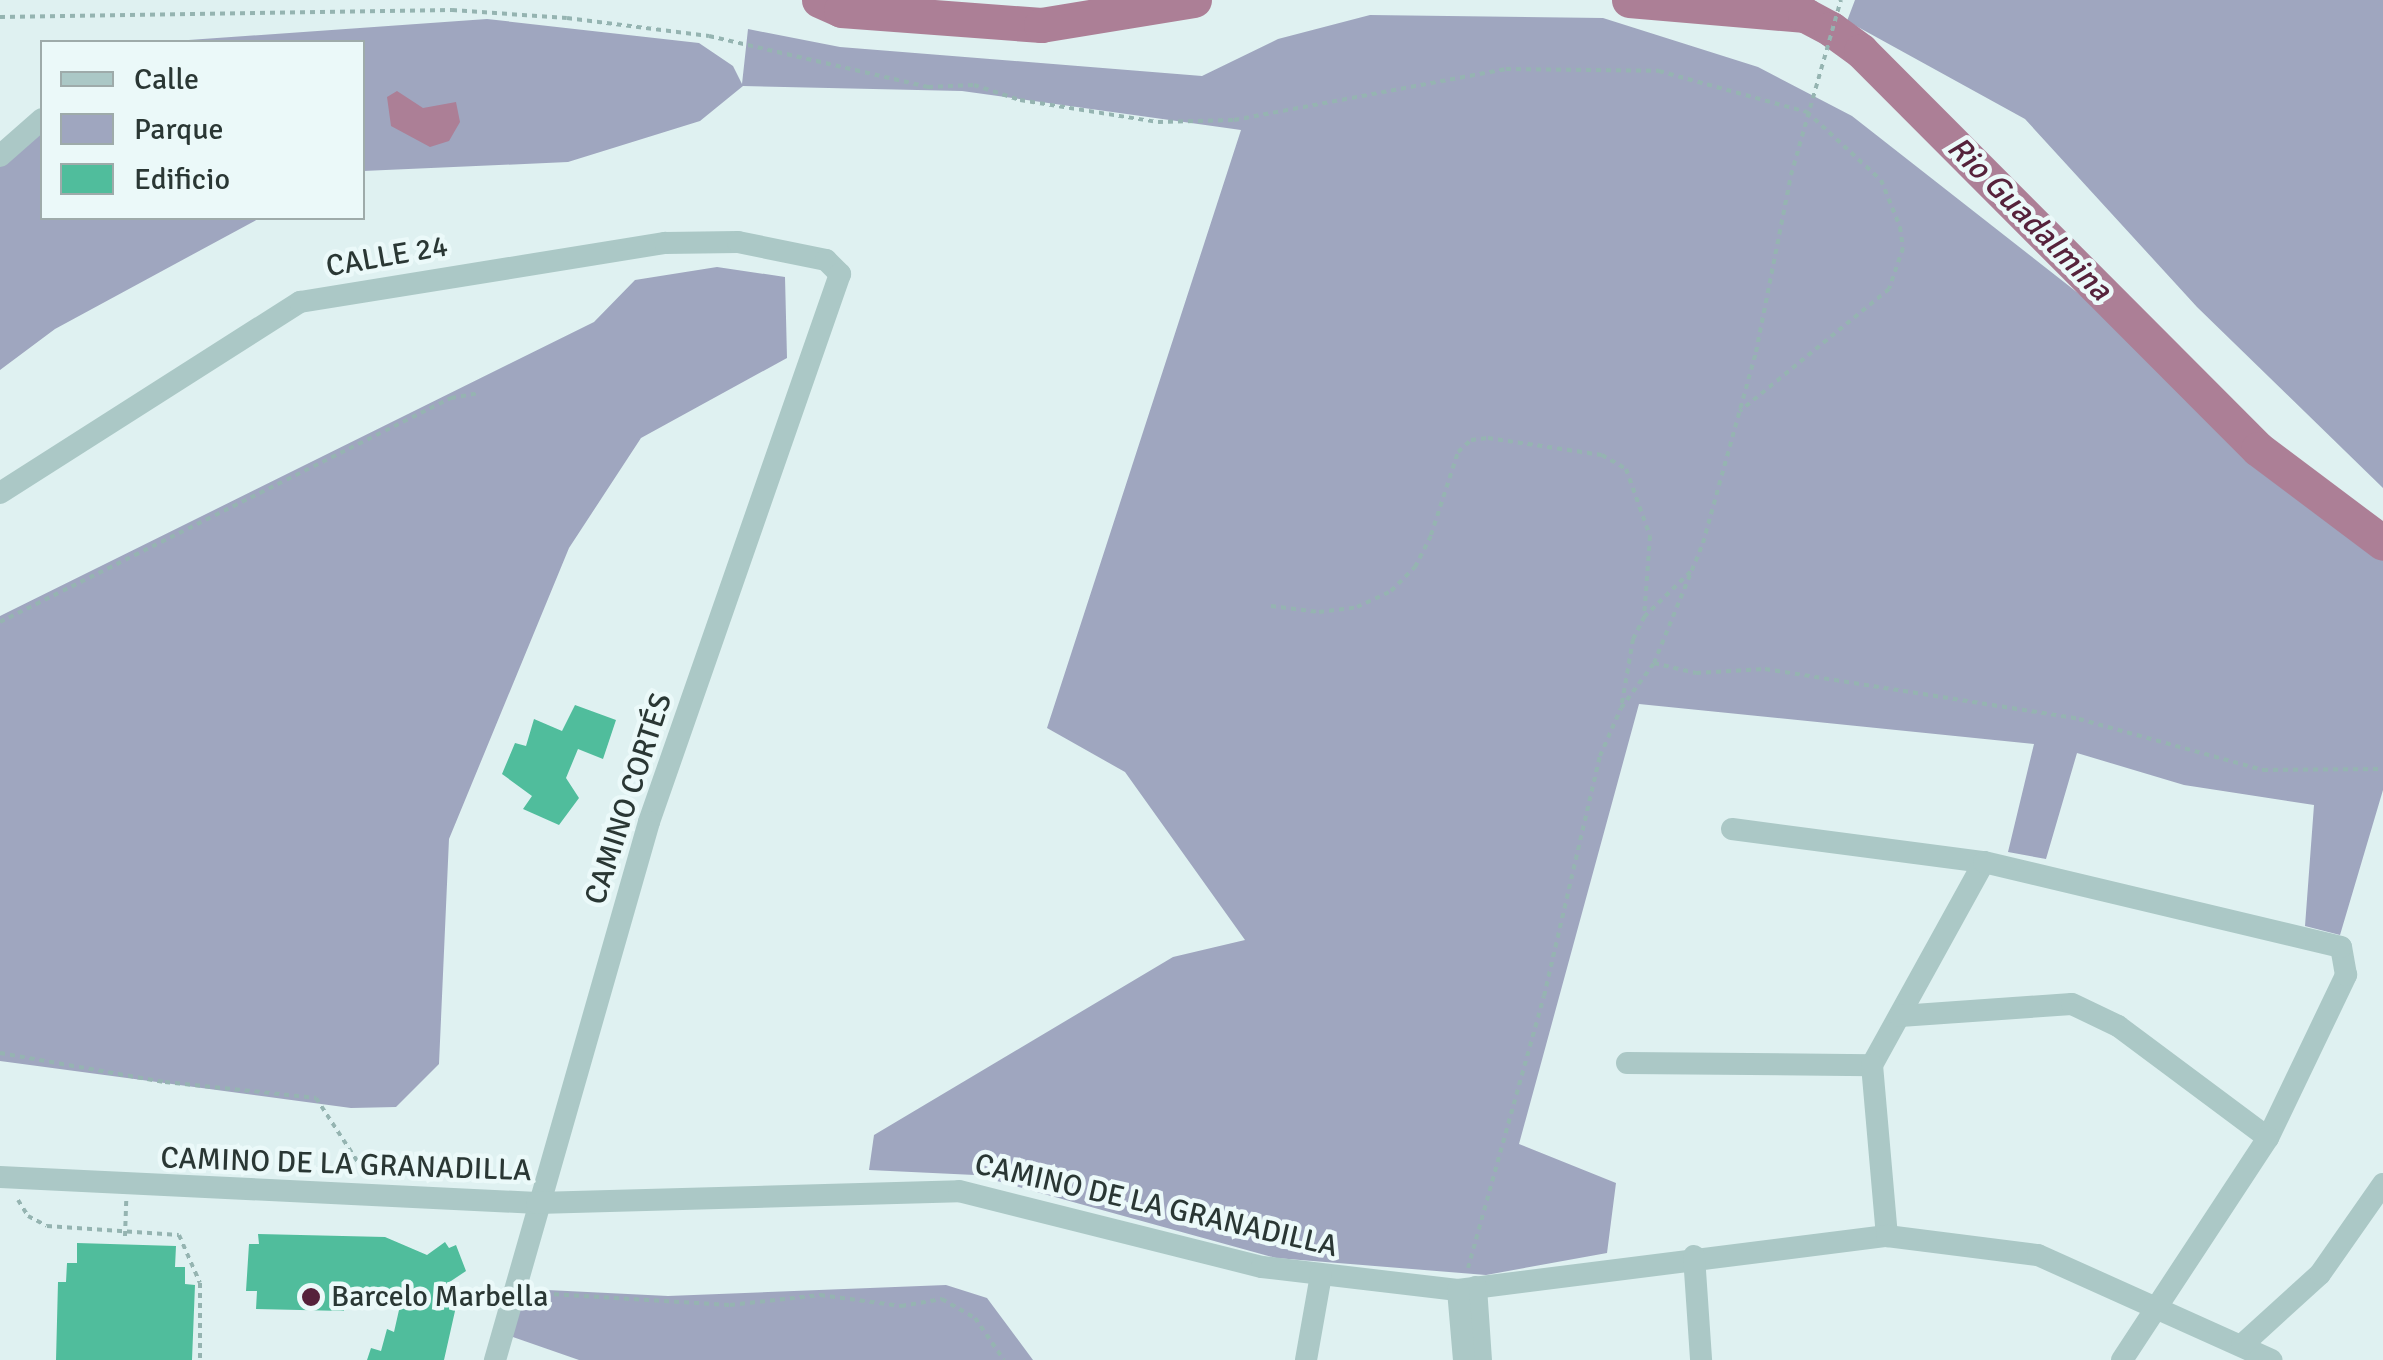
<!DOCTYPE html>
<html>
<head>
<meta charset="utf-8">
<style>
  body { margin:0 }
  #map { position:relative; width:2383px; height:1360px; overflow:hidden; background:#dff1f1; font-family:Signika,sans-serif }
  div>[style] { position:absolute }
  .green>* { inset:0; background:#9fa6bf }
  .water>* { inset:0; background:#ac7f96 }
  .river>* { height:35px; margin:-17.5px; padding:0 17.5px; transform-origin:17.5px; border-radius:17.5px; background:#ac7f96 }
  .building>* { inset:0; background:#50bd9c }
  .path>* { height:4px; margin-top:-2px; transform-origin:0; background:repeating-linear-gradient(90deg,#95b4b1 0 5px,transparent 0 10px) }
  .minor>* { height:22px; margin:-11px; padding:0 11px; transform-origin:11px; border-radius:11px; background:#abc8c6 }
  .dots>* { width:28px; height:28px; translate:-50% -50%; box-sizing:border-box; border:5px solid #ebf9f9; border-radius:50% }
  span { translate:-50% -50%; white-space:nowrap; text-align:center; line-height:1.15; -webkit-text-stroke:9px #ebf9f9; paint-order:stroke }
  .street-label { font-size:30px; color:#2a3734 }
  .poi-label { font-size:30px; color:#2a3734 }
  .left { translate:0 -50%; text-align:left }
  .water-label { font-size:32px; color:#56223b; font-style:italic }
  .legend { position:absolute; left:40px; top:40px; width:325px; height:180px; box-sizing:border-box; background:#ebf9f9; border:2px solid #9eabaa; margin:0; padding:12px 18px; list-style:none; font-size:30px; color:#2a3734 }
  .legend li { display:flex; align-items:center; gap:20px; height:50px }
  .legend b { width:50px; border:2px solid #9eabaa }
</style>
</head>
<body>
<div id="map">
  <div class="green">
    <i style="clip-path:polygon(1855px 0,2383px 0,2383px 488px,2197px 307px,2025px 119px,1847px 21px)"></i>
    <i style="clip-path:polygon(1370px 15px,1603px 18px,1758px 67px,1852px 116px,2101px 311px,2280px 475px,2383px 556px,2383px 790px,2340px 935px,2305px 926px,2314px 805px,2184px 785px,2077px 753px,2046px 859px,2008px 852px,2034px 744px,1639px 704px,1519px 1144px,1616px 1183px,1607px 1253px,1486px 1275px,1276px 1258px,975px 1175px,869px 1170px,874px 1135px,1173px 957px,1245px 940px,1125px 772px,1047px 728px,1241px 130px,962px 91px,743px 86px,700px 121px,568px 162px,363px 171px,362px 42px,160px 42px,487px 19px,699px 43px,733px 66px,742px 84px,748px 29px,840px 47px,1202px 76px,1278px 39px)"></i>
    <i style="clip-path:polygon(42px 126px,42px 218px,260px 218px,55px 329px,0 370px,0 164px)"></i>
    <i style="clip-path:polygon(717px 267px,785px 277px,787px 358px,641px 438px,569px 548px,449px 839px,439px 1064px,396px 1107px,351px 1108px,0 1061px,0 616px,594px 322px,635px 280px)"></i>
    <i style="clip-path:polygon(946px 1285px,987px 1298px,1033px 1360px,579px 1360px,510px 1336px,527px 1289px,668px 1296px)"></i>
  </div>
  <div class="water">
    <i style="clip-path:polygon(397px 91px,423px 108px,456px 102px,460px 122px,449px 141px,430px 147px,391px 126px,387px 97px)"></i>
  </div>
  <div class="river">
    <i style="left:819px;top:0;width:24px;rotate:24deg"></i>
    <i style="left:841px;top:10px;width:201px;rotate:4.3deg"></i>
    <i style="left:1041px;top:25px;width:155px;rotate:-9.3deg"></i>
    <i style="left:1629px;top:0;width:177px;rotate:4.9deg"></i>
    <i style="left:1805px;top:15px;width:30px;rotate:28deg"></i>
    <i style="left:1831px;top:29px;width:37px;rotate:36deg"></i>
    <i style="left:1861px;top:51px;width:562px;rotate:45.07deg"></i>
    <i style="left:2258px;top:449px;width:156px;rotate:36.9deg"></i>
  </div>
  <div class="building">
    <i style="clip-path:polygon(575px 705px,616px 720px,603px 759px,578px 749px,566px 778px,579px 798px,559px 825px,523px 809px,532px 796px,502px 774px,515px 743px,526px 746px,534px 719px,562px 731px)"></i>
    <i style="clip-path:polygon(258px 1234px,385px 1237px,427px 1255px,445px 1242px,449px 1248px,456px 1245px,466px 1271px,448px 1283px,455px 1311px,444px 1360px,367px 1360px,371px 1348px,381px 1351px,387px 1329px,394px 1332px,399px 1310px,390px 1295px,366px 1293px,366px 1299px,344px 1301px,344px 1311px,256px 1309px,257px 1291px,246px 1291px,249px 1244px,259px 1244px)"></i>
    <i style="clip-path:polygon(77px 1243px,176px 1246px,175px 1267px,185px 1267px,185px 1284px,195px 1285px,192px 1360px,56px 1360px,58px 1282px,66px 1282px,67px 1263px,77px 1263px)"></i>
  </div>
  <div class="path">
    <i style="left:0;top:17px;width:452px;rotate:-0.9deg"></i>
    <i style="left:452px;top:10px;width:115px;rotate:4deg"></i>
    <i style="left:567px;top:18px;width:143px;rotate:7.2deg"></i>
    <i style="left:709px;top:36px;width:225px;rotate:13.1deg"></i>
    <i style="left:928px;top:87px;width:46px;rotate:-2.5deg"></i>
    <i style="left:974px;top:85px;width:48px;rotate:18.1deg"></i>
    <i style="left:1020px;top:100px;width:140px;rotate:9.1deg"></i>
    <i style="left:1158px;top:122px;width:76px;rotate:-1.5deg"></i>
    <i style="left:1234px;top:120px;width:277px;rotate:-10.6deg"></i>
    <i style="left:1506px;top:69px;width:153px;rotate:0.7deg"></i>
    <i style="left:1659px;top:71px;width:154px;rotate:15.5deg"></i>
    <i style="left:1807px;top:112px;width:100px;rotate:42.6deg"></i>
    <i style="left:1881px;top:180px;width:51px;rotate:68deg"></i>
    <i style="left:1900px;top:227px;width:21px;rotate:82deg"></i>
    <i style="left:1903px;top:248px;width:43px;rotate:108.9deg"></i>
    <i style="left:1889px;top:289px;width:193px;rotate:140.7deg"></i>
    <i style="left:1271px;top:606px;width:48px;rotate:7.1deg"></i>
    <i style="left:1319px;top:612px;width:38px;rotate:-7deg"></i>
    <i style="left:1357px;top:607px;width:38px;rotate:-25deg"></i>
    <i style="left:1391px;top:591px;width:34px;rotate:-45deg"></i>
    <i style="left:1415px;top:567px;width:36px;rotate:-63deg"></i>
    <i style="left:1431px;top:535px;width:87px;rotate:-72deg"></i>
    <i style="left:1458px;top:452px;width:18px;rotate:-43deg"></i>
    <i style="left:1471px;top:440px;width:17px;rotate:-7deg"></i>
    <i style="left:1488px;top:438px;width:115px;rotate:8.5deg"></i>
    <i style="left:1602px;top:455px;width:28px;rotate:30deg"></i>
    <i style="left:1626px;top:469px;width:71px;rotate:70.3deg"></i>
    <i style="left:1650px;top:536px;width:81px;rotate:94.2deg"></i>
    <i style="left:0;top:622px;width:504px;rotate:-26.41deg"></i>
    <i style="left:451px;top:398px;width:28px;rotate:-10deg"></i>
    <i style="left:1654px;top:663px;width:43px;rotate:13.4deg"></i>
    <i style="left:1696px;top:673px;width:69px;rotate:-3.3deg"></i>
    <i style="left:1765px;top:669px;width:318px;rotate:9deg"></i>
    <i style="left:2079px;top:719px;width:191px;rotate:15.5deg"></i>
    <i style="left:2263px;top:770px;width:120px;rotate:-0.5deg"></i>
    <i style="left:1622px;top:703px;width:65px;rotate:-80.2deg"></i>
    <i style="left:1633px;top:639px;width:25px;rotate:-63deg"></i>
    <i style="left:1644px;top:617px;width:66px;rotate:-44.4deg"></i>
    <i style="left:0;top:1053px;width:168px;rotate:10deg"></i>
    <i style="left:165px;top:1082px;width:152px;rotate:6deg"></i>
    <i style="left:316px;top:1098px;width:90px;rotate:56.8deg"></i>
    <i style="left:18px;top:1200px;width:19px;rotate:58deg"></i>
    <i style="left:28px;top:1216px;width:21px;rotate:28deg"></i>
    <i style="left:47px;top:1226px;width:132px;rotate:3.9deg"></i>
    <i style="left:179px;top:1235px;width:52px;rotate:66.4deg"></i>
    <i style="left:200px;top:1283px;width:77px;rotate:90deg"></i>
    <i style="left:125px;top:1236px;width:35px;rotate:-88deg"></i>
    <i style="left:1468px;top:1268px;width:282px;rotate:-74.4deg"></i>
    <i style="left:1544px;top:996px;width:246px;rotate:-76.9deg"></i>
    <i style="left:1600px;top:756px;width:52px;rotate:-66.4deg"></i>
    <i style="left:1621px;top:708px;width:56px;rotate:-53.7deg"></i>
    <i style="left:1654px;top:663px;width:130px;rotate:-67.8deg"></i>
    <i style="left:1703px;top:543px;width:198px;rotate:-74.5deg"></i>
    <i style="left:1756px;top:352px;width:180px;rotate:-78.8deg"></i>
    <i style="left:1791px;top:175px;width:182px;rotate:-74.1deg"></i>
    <i style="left:534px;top:1293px;width:196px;rotate:3.5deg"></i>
    <i style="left:730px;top:1305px;width:91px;rotate:-6.3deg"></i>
    <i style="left:820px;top:1295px;width:82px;rotate:7.7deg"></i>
    <i style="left:901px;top:1306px;width:42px;rotate:-9.7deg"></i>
    <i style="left:942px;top:1299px;width:38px;rotate:30deg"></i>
    <i style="left:975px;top:1318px;width:51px;rotate:55.4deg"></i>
  </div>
  <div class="minor">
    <i style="left:0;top:156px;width:56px;rotate:-41.4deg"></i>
    <i style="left:0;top:493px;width:356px;rotate:-32.5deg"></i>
    <i style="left:300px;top:302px;width:370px;rotate:-9.2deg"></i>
    <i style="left:665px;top:243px;width:73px;rotate:-0.8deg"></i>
    <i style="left:738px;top:242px;width:90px;rotate:11.6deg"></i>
    <i style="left:826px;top:260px;width:20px;rotate:45deg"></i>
    <i style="left:840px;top:274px;width:580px;rotate:109.22deg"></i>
    <i style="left:649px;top:822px;width:560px;rotate:105.97deg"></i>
    <i style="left:1732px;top:829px;width:254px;rotate:7.5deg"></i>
    <i style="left:1984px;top:862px;width:232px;rotate:118.9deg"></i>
    <i style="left:1900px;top:1016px;width:172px;rotate:-4deg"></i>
    <i style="left:2072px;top:1004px;width:51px;rotate:25.6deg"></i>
    <i style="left:2118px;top:1026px;width:187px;rotate:36.7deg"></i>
    <i style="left:2268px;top:1138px;width:181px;rotate:-64.4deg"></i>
    <i style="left:2346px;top:975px;width:28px;rotate:-100deg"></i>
    <i style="left:2341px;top:947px;width:367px;rotate:-166.6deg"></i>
    <i style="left:1627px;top:1063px;width:245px;rotate:0.5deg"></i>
    <i style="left:1872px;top:1065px;width:172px;rotate:85deg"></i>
    <i style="left:0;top:1177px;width:538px;rotate:2.77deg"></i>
    <i style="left:537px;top:1203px;width:422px;rotate:-1.6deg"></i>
    <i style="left:959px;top:1191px;width:312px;rotate:14.1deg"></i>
    <i style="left:1262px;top:1267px;width:197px;rotate:6.7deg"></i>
    <i style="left:1458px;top:1290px;width:432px;rotate:-7.2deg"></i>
    <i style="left:1887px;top:1236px;width:152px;rotate:7.2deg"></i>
    <i style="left:2038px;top:1255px;width:256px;rotate:24.2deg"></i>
    <i style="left:1694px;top:1256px;width:104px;rotate:86.1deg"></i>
    <i style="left:1476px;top:1287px;width:73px;rotate:86.1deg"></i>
    <i style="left:1458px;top:1290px;width:70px;rotate:85.1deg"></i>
    <i style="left:2242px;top:1345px;width:105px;rotate:-42.3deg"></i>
    <i style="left:2320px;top:1274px;width:110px;rotate:-55deg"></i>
    <i style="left:1306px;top:1360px;width:86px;rotate:-80deg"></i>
    <i style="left:2122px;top:1360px;width:266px;rotate:-56.7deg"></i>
  </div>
  <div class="dots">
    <i style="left:311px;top:1297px;background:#56223b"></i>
  </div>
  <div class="street-label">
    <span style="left:387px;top:257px;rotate:-10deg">CALLE 24</span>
    <span style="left:629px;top:799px;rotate:-72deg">CAMINO CORTÉS</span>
    <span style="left:346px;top:1165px;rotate:2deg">CAMINO DE LA GRANADILLA</span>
    <span style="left:1156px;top:1206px;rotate:13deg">CAMINO DE LA GRANADILLA</span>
  </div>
  <div class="poi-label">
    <span class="left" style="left:331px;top:1297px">Barcelo Marbella</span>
  </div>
  <div class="water-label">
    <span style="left:2029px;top:219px;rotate:45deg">Rio Guadalmina</span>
  </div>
  <ul class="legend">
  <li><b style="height:12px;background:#abc8c6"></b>Calle</li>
  <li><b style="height:28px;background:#9fa6bf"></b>Parque</li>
  <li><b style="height:28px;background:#50bd9c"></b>Edificio</li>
  </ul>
</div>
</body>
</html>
